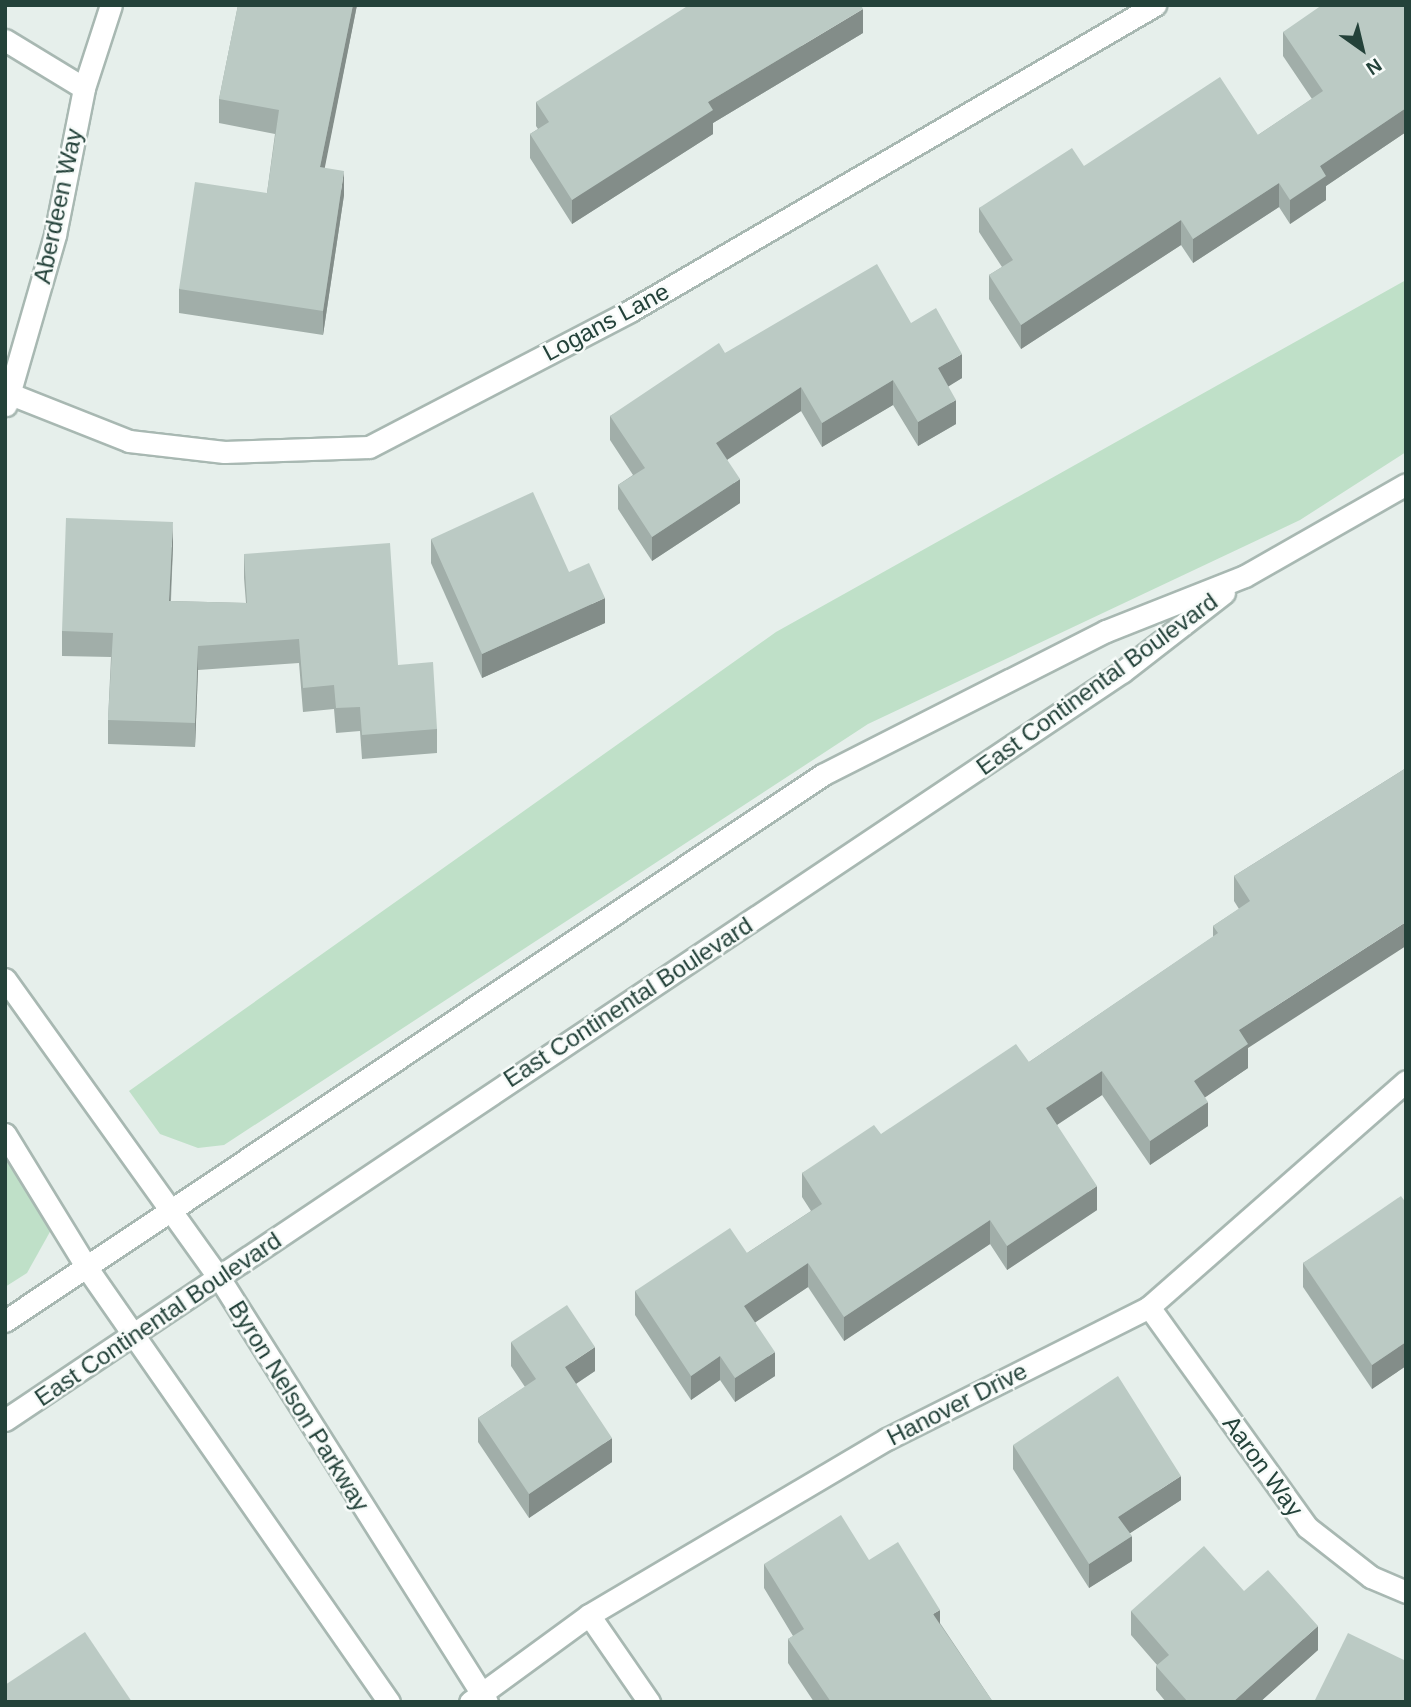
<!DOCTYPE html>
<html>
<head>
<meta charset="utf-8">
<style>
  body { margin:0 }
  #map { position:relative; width:1411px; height:1707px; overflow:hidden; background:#e6efeb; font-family:Helvetica,sans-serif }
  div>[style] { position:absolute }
  .green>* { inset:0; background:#bfe0c8 }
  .roads { filter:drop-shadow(2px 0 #a8b8b2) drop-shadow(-2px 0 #a8b8b2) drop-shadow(0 2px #a8b8b2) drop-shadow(0 -2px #a8b8b2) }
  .minor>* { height:21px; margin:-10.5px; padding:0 10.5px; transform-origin:10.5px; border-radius:10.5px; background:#fff }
  .tertiary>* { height:21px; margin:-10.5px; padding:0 10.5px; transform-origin:10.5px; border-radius:10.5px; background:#fff }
  .secondary>* { height:21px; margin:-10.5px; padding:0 10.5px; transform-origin:10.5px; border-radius:10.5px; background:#fff }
  .wall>* { inset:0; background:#a1aea9 }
  .shaded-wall>* { inset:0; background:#838d89 }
  .building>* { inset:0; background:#bbcac4 }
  span { translate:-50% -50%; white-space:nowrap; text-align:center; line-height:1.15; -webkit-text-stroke:5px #f7fbf9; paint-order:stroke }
  .street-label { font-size:24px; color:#24423a }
  .frame { position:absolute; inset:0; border:7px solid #24423a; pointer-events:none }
  .north { position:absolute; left:1327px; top:14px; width:70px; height:70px; -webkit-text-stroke:5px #f7fbf9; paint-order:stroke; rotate:146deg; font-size:19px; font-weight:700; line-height:28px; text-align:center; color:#24423a }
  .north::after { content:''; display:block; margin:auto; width:24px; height:32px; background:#24423a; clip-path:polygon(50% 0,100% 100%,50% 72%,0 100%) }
</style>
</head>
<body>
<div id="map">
  <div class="green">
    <i style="clip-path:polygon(1406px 280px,1406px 452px,1300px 520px,868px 724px,224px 1145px,198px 1148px,160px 1134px,129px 1091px,776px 632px)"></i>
    <i style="clip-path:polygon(5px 1147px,51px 1230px,27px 1273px,5px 1287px)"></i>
  </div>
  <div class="roads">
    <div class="minor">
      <i style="left:5px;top:40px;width:92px;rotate:31.3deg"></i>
      <i style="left:13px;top:395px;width:125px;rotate:21.6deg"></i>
      <i style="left:129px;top:441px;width:96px;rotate:6.6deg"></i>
      <i style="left:224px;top:452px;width:145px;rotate:-2deg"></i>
      <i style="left:369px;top:447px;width:294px;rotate:-27.5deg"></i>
      <i style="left:630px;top:311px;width:608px;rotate:-30.24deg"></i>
      <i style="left:6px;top:405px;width:177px;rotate:-73.9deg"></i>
      <i style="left:55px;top:235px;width:150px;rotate:-78.8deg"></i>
      <i style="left:84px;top:88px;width:87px;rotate:-72deg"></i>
      <i style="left:1149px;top:1307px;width:271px;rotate:54.3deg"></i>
      <i style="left:1307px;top:1527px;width:81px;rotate:38deg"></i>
      <i style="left:1371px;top:1577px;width:38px;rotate:23deg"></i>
      <i style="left:589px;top:1615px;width:106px;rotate:55.4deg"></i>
      <i style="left:470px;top:1702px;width:147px;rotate:-36.2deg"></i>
      <i style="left:589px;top:1615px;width:346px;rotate:-30.6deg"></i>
      <i style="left:887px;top:1439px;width:293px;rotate:-26.7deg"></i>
      <i style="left:1149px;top:1307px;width:342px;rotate:-41.3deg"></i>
    </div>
    <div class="tertiary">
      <i style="left:5px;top:979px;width:369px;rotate:54.4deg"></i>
      <i style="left:220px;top:1279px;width:500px;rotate:57.74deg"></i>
      <i style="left:5px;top:1134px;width:157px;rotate:58.5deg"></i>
      <i style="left:87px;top:1268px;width:529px;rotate:55.17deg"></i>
    </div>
    <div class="secondary">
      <i style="left:5px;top:1321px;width:983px;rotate:-33.75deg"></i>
      <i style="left:822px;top:775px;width:318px;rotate:-26.9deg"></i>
      <i style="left:1106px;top:631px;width:149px;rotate:-21.6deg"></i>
      <i style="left:1245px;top:576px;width:185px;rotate:-29.7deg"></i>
      <i style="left:5px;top:1420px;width:1344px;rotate:-33.81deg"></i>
      <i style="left:1122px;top:672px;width:129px;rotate:-37.8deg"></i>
    </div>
  </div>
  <div class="wall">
    <i style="clip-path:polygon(238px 5px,357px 5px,324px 168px,344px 195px,323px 335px,179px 313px,179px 289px,267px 193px,275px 134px,219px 123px,219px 99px)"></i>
    <i style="clip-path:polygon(1406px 5px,1406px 132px,1326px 186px,1326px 200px,1290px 224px,1279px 207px,1193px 263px,1181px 245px,1021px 349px,989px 299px,989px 275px,1002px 267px,979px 232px,979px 208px,1084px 166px,1258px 135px,1312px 99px,1283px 56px,1283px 32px)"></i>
    <i style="clip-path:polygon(863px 33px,713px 123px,713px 134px,572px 224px,530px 158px,530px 134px,538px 129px,536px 126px,536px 102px)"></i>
    <i style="clip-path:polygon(911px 323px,962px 378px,948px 386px,956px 424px,918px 446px,893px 405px,822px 447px,801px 411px,727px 460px,740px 503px,652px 561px,618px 509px,618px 485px,633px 475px,610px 440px,610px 416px,725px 353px)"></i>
    <i style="clip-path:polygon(431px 539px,569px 572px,605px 623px,482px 678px,431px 563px)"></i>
    <i style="clip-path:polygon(173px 546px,171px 601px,246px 603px,244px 578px,244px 554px,398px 665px,437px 729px,437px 753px,362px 759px,360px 731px,336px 733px,334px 709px,303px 712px,299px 663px,198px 670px,195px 747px,108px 744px,108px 720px,111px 657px,62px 656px,62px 631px)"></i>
    <i style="clip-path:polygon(1406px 768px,1248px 1048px,1248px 1068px,1205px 1097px,1208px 1126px,1150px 1165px,1102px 1095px,1057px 1125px,1097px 1210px,1007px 1270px,990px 1244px,844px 1341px,808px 1287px,755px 1322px,775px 1376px,735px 1402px,720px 1380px,691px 1400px,635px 1315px,635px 1291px,747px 1253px,811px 1211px,802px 1197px,802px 1173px,1029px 1062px,1213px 937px,1213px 926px,1239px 909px,1234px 901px,1234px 876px)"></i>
    <i style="clip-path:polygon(1406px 1203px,1406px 1366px,1372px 1389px,1303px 1287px,1303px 1263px)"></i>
    <i style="clip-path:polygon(511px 1342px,595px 1371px,576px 1384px,612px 1462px,529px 1518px,478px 1442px,478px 1418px,525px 1387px,511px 1366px)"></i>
    <i style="clip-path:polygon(1013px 1445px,1181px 1500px,1130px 1533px,1132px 1561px,1089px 1588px,1013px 1469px)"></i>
    <i style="clip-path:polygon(869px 1560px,940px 1623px,993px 1702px,814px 1702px,788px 1663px,788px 1639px,793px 1636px,764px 1588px,764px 1564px)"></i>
    <i style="clip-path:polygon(1244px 1591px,1318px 1650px,1260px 1702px,1166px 1702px,1156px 1690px,1156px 1666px,1157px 1665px,1131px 1635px,1131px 1611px)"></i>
  </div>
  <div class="shaded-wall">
    <i style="clip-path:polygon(353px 5px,357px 5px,320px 192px,320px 167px)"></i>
    <i style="clip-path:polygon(863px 9px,863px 33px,713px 123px,713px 134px,572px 224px,572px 200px,708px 102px)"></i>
    <i style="clip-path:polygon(1406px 108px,1406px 132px,1326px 186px,1326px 200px,1290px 224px,1290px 200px,1320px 166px)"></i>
    <i style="clip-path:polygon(7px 149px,7px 174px,5px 176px,5px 152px)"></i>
    <i style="clip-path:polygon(344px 171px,344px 195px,323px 335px,323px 311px)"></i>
    <i style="clip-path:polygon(1279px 183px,1279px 207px,1193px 263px,1193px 239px)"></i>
    <i style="clip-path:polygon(1181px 220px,1181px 245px,1021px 349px,1021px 325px)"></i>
    <i style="clip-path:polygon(962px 354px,962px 378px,938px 393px,938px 368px)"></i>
    <i style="clip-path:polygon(893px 380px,893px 405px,822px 447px,822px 423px)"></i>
    <i style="clip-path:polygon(801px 387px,801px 411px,716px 467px,716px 443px)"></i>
    <i style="clip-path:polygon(956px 400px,956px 424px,918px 446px,918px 422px)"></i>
    <i style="clip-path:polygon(740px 479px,740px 503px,652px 561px,652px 537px)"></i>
    <i style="clip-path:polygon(173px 522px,173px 546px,169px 626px,169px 601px)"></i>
    <i style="clip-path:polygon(605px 598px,605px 623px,482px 678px,482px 654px)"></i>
    <i style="clip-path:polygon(198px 646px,198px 670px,195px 747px,195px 723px)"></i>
    <i style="clip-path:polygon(1406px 922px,1406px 946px,1248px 1048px,1248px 1068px,1194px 1105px,1194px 1081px,1239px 1030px)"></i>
    <i style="clip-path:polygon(1102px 1071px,1102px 1095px,1046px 1132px,1046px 1108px)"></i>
    <i style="clip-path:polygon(1208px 1102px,1208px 1126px,1150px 1165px,1150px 1141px)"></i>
    <i style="clip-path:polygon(1097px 1186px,1097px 1210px,1007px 1270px,1007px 1246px)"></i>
    <i style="clip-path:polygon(990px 1220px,990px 1244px,844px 1341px,844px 1317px)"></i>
    <i style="clip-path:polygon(808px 1263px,808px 1287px,744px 1330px,744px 1306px)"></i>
    <i style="clip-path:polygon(1406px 1342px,1406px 1366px,1372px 1389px,1372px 1365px)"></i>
    <i style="clip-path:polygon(595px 1347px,595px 1371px,565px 1391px,565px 1367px)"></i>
    <i style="clip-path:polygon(775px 1352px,775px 1376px,735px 1402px,735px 1378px)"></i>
    <i style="clip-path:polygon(720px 1356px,720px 1380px,691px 1400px,691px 1376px)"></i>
    <i style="clip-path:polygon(612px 1438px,612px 1462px,529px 1518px,529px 1494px)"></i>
    <i style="clip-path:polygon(1181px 1476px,1181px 1500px,1118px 1541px,1118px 1517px)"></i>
    <i style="clip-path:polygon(1132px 1536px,1132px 1561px,1089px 1588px,1089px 1564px)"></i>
    <i style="clip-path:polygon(940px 1610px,940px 1634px,933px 1614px)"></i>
    <i style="clip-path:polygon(1318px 1626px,1318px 1650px,1260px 1702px,1233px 1702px)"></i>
  </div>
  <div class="building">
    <i style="clip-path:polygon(238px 5px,353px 5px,320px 167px,344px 171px,323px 311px,179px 289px,195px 182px,267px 193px,279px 110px,219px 99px)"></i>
    <i style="clip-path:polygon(689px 5px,861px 5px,863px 9px,708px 102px,713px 110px,572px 200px,530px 134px,549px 122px,536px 102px)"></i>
    <i style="clip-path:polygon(1322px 5px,1406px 5px,1406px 108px,1320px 166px,1326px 176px,1290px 200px,1279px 183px,1193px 239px,1181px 220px,1021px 325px,989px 275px,1013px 260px,979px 208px,1072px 148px,1084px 166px,1220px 77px,1258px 135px,1323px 91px,1283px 32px)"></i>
    <i style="clip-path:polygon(877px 264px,911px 323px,936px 308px,962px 354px,938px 368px,956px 400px,918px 422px,893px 380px,822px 423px,801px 387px,716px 443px,740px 479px,652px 537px,618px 485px,645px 468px,610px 416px,719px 343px,725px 353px)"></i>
    <i style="clip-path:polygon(533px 492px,569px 572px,589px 563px,605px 598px,482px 654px,431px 539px)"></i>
    <i style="clip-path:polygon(66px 518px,173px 522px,169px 601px,247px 603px,244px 554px,390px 543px,398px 665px,433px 662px,437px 729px,362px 735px,360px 707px,336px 708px,334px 685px,303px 688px,299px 639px,198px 646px,195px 723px,108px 720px,113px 633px,62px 631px)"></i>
    <i style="clip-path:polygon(1406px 768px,1406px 922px,1239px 1030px,1248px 1044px,1194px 1081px,1208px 1102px,1150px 1141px,1102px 1071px,1046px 1108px,1097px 1186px,1007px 1246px,990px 1220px,844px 1317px,808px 1263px,744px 1306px,775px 1352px,735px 1378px,720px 1356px,691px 1376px,635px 1291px,730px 1228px,747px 1253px,822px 1204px,802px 1173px,874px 1125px,881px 1134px,1016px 1044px,1029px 1062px,1218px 933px,1213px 926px,1250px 901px,1234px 876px)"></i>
    <i style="clip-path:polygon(1401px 1196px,1406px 1203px,1406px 1342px,1372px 1365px,1303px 1263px)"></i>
    <i style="clip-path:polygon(567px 1305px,595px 1347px,565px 1367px,612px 1438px,529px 1494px,478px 1418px,536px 1379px,511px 1342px)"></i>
    <i style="clip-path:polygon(1118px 1376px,1181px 1476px,1118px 1517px,1132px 1536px,1089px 1564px,1013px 1445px)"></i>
    <i style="clip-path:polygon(841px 1515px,869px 1560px,898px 1542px,940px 1610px,933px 1614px,993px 1702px,831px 1702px,788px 1639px,804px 1629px,764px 1564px)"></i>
    <i style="clip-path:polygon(1204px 1546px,1244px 1591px,1268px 1570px,1318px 1626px,1233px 1702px,1188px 1702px,1156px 1666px,1169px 1655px,1131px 1611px)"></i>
    <i style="clip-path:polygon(85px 1632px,132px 1702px,5px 1702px,5px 1685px)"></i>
    <i style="clip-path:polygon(1348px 1633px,1406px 1661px,1406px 1702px,1314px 1702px)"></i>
  </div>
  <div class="street-label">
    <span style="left:58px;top:206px;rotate:-78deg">Aberdeen Way</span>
    <span style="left:606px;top:322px;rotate:-28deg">Logans Lane</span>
    <span style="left:1097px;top:684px;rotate:-36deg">East Continental Boulevard</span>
    <span style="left:628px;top:1002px;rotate:-33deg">East Continental Boulevard</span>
    <span style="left:158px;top:1319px;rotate:-34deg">East Continental Boulevard</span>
    <span style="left:957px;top:1404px;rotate:-27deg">Hanover Drive</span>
    <span style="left:299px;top:1406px;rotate:58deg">Byron Nelson Parkway</span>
    <span style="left:1263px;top:1466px;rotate:54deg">Aaron Way</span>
  </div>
  <div class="frame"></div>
  <div class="north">N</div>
</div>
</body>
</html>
